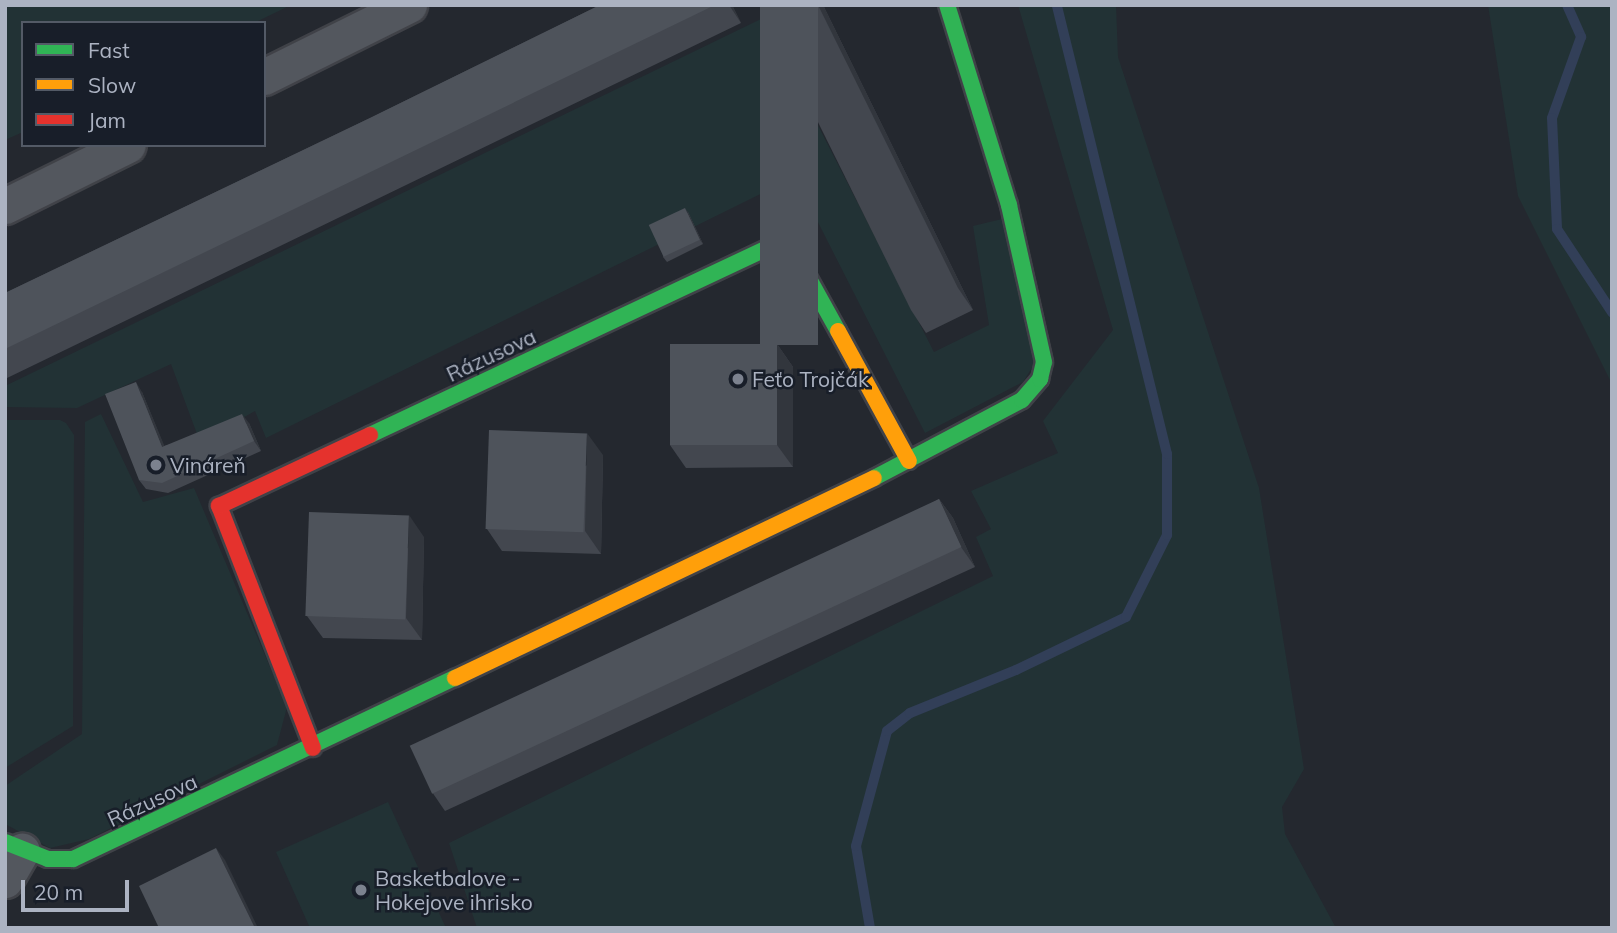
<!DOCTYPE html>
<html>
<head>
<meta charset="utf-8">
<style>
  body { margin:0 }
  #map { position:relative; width:1617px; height:933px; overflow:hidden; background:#24282f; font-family:Mulish,sans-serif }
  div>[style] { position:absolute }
  .green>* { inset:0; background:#223235 }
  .stream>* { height:10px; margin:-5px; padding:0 5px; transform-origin:5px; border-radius:5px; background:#323f58 }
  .roads { filter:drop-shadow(2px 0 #404248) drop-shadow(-2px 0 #404248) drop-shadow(0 2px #404248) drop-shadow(0 -2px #404248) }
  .street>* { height:35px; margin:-17.5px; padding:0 17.5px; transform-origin:17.5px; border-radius:17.5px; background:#53575e }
  .fast>* { height:16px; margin:-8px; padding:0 8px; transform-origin:8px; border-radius:8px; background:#30b455 }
  .slow>* { height:16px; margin:-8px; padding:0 8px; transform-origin:8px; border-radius:8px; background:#ff9f0a }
  .jam>* { height:16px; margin:-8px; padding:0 8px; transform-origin:8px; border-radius:8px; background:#e5322d }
  .wall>* { inset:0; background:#43474f }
  .shaded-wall>* { inset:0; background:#32363d }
  .building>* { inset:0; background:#4e535b; transform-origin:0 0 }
  .dots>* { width:19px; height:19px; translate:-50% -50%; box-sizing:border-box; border:4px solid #181e29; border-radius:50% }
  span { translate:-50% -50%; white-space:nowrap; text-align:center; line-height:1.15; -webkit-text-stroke:5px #181e29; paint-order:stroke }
  .street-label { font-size:21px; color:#acb3c2 }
  .poi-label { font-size:21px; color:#acb3c2 }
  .left { translate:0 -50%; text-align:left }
  .frame { position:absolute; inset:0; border:7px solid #acb3c2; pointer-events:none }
  .legend { position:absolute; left:21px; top:21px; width:245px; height:126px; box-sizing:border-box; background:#181e29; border:2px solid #535a66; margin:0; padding:9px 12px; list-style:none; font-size:21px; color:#acb3c2 }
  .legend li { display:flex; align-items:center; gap:14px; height:35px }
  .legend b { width:35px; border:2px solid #535a66 }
  .scale { position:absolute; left:21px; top:880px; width:108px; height:32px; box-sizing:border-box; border:4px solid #acb3c2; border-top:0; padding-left:9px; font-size:21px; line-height:24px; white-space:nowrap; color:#acb3c2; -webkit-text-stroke:5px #181e29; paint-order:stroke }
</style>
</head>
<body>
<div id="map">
  <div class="green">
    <i style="clip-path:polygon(5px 5px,291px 5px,254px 23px,23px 23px,23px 132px,5px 140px)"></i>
    <i style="clip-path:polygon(1018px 5px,1116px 5px,1118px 57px,1259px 488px,1304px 769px,1282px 807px,1285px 834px,1336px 928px,477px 928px,449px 843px,993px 576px,976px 537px,991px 529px,971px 491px,1058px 453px,1043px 421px,1113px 330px)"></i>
    <i style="clip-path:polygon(1488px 5px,1612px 5px,1612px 384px,1518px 196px)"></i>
    <i style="clip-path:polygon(763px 18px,934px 352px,989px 325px,973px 226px,1002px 219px,1038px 358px,1023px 382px,925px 433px,795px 177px,266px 438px,255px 411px,200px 442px,171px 364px,77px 408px,5px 407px,5px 386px)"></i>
    <i style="clip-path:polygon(101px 414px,143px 502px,194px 488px,287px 707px,277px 745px,89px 839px,50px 848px,5px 824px,5px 786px,82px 734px,85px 422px)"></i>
    <i style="clip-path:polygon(5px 420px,60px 420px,66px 423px,74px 435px,73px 726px,5px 768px)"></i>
    <i style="clip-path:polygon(388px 802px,446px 928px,310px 928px,276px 852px)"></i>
  </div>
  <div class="stream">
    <i style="left:1567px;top:5px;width:35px;rotate:66deg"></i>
    <i style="left:1581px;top:37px;width:86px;rotate:109.7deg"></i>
    <i style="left:1552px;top:118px;width:111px;rotate:87.4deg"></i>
    <i style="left:1557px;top:229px;width:100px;rotate:56.5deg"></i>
    <i style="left:870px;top:928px;width:83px;rotate:-99.7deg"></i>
    <i style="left:856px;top:846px;width:119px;rotate:-74.9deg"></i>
    <i style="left:887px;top:731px;width:29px;rotate:-38deg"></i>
    <i style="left:910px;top:713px;width:114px;rotate:-22.1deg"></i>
    <i style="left:1016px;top:670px;width:122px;rotate:-25.7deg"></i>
    <i style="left:1126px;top:617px;width:92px;rotate:-63.4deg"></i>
    <i style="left:1167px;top:535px;width:81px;rotate:-90deg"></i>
    <i style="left:1167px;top:454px;width:462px;rotate:-103.8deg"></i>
  </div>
  <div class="roads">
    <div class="street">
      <i style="left:264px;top:77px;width:162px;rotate:-26.4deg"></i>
      <i style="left:5px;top:206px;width:137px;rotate:-26.4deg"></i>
      <i style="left:5px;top:880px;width:34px;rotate:-60deg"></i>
    </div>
    <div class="fast">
      <i style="left:370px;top:435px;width:461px;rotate:-25.2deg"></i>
      <i style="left:787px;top:239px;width:105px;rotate:61deg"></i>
      <i style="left:874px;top:478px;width:167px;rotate:-27.8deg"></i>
      <i style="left:1022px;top:400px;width:28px;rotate:-49deg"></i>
      <i style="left:1040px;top:379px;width:17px;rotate:-77deg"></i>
      <i style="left:1044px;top:362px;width:161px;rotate:-102.6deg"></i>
      <i style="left:1009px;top:205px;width:209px;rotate:-107.2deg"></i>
      <i style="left:5px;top:842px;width:46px;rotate:21.6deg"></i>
      <i style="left:48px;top:859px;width:25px"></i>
      <i style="left:73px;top:859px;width:423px;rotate:-25.4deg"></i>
    </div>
    <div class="slow">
      <i style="left:838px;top:331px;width:148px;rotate:61.4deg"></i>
      <i style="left:455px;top:678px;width:464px;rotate:-25.5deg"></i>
    </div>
    <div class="jam">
      <i style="left:313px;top:748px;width:260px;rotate:-111.2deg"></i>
      <i style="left:219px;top:506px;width:167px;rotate:-25.2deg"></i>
    </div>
  </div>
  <div class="wall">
    <i style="clip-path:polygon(600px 5px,732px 5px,741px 23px,5px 379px,5px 293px,370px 118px)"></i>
    <i style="clip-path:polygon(760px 5px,823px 5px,973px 310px,926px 333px,911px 310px)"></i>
    <i style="clip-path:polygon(688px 212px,703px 244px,667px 262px,663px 257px)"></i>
    <i style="clip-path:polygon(777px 344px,793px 367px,793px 467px,686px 468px,670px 445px)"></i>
    <i style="clip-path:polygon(142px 392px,164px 446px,249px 423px,261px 451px,168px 493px,146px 489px,139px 480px)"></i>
    <i style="clip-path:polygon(603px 455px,601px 554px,502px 551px,487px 529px)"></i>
    <i style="clip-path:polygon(939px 499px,953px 518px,975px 567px,445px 811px,432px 792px)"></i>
    <i style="clip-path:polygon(424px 537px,422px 640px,323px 638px,307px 616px)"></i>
  </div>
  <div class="shaded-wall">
    <i style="clip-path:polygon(729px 5px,732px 5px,741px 23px)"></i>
    <i style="clip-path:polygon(818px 5px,823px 5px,973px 310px,958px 288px)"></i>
    <i style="clip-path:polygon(685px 208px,688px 212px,703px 244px,700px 240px)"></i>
    <i style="clip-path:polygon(777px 344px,793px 367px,793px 467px,777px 445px)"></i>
    <i style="clip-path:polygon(136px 382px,142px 392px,169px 457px,162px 447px)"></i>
    <i style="clip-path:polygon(242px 414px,249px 423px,261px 451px,254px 441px)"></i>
    <i style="clip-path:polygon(587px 433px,603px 455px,601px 554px,585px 531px)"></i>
    <i style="clip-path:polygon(939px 499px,953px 518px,975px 567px,961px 547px)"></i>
    <i style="clip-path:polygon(409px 515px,424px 537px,422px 640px,406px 618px)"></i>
    <i style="clip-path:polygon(216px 848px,225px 860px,258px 928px,255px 928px)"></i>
  </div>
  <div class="building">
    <i style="clip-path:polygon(600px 5px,715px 5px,5px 349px,5px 293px,370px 118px)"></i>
    <i style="left:760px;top:5px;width:58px;height:340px"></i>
    <i style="left:685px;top:208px;width:35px;height:40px;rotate:65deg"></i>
    <i style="left:670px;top:344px;width:107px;height:101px"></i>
    <i style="clip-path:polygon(136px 382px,162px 447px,242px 414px,254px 441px,162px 483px,139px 480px,105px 394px)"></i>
    <i style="left:489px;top:430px;width:98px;height:99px;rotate:2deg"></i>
    <i style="left:939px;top:499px;width:53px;height:584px;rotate:65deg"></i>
    <i style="left:309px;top:512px;width:100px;height:104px;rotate:2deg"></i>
    <i style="clip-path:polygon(216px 848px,255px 928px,159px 928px,139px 886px)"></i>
  </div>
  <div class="dots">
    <i style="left:738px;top:379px;background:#7c828f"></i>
    <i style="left:156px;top:465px;background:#7c828f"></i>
    <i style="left:361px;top:890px;background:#7c828f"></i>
  </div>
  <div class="street-label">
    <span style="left:491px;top:355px;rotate:-25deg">Rázusova</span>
    <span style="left:152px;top:800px;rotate:-25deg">Rázusova</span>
  </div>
  <div class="poi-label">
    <span class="left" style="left:752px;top:379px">Feťo Trojčák</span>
    <span class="left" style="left:170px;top:465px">Vináreň</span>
    <span class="left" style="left:375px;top:890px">Basketbalove -<br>Hokejove ihrisko</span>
  </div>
  <div class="frame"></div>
  <ul class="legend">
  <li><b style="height:9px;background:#30b455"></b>Fast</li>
  <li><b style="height:9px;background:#ff9f0a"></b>Slow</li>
  <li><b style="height:9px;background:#e5322d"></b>Jam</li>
  </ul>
  <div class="scale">20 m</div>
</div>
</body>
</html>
